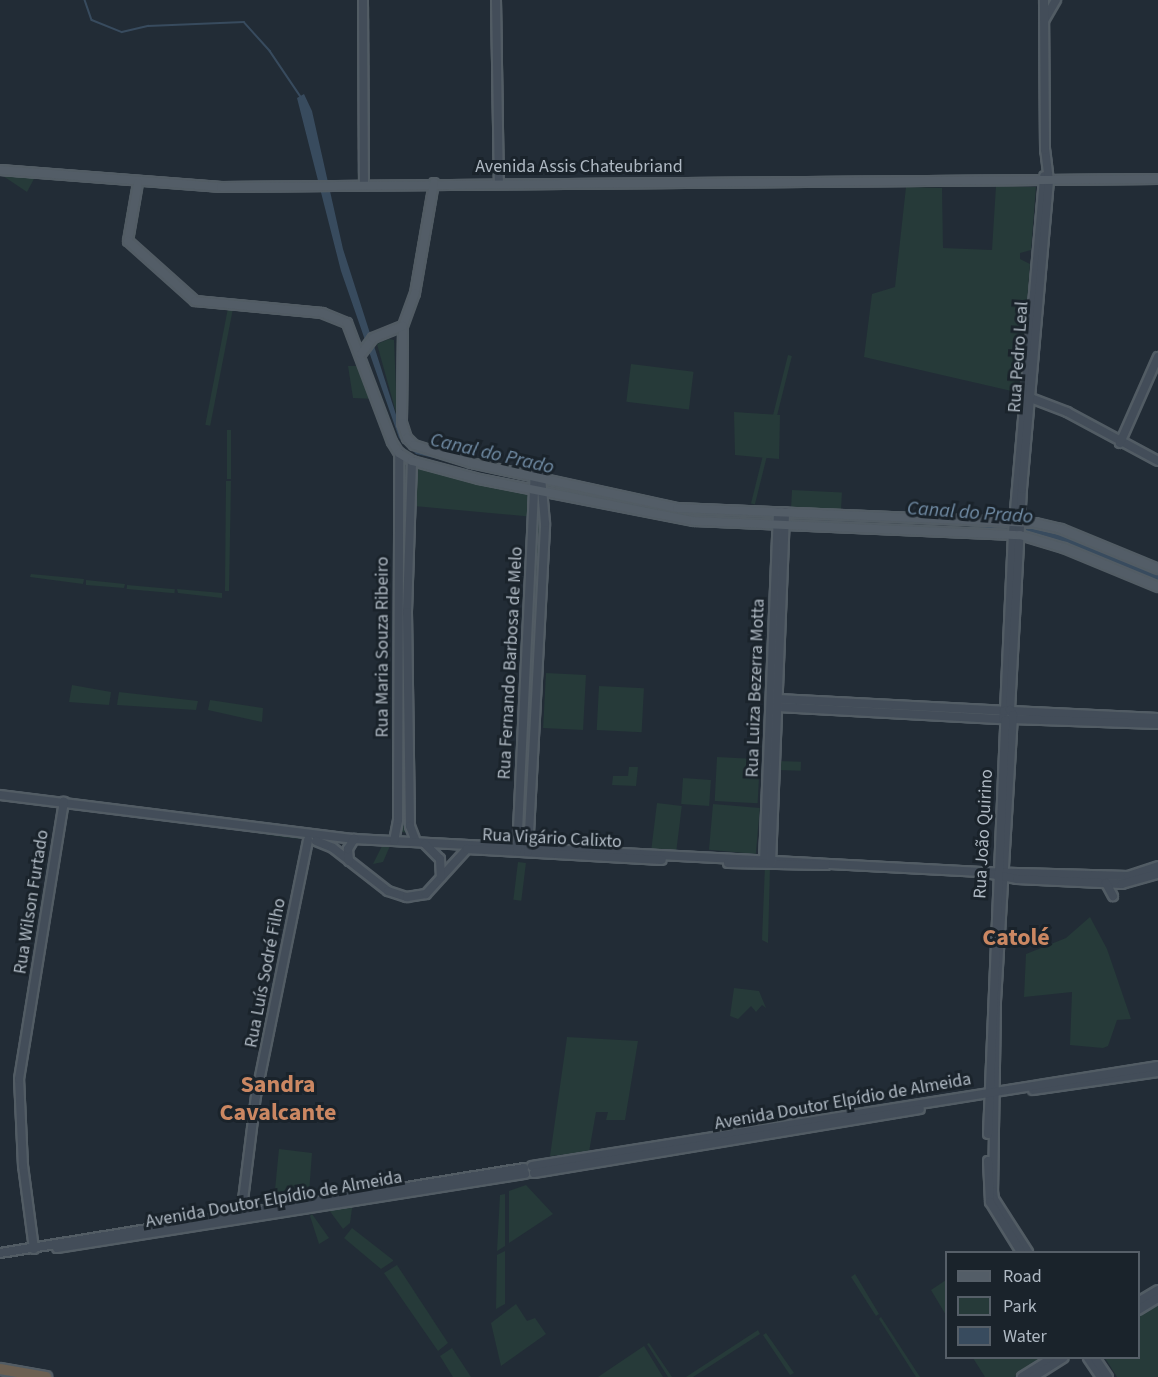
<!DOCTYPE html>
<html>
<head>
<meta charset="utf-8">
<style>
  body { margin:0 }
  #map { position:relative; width:1158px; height:1377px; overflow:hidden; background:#222c36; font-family:"Source Sans 3",sans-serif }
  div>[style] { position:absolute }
  .green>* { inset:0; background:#263a39; transform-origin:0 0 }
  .water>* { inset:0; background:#384b5e }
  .stream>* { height:1.5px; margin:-0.75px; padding:0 0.75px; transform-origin:0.75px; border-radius:0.75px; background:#384b5e }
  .roads { filter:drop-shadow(2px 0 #525c64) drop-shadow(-2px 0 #525c64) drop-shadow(0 2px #525c64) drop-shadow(0 -2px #525c64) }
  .secondary>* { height:8px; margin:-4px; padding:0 4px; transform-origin:4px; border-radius:4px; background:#434d59 }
  .primary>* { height:8px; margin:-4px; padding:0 4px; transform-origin:4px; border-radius:4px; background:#535d67 }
  .highway>* { height:10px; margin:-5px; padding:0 5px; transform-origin:5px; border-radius:5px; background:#6c6052 }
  span { translate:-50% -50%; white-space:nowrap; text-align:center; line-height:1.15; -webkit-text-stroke:6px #1a232b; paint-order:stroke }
  .street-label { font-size:18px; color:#afb9c3 }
  .water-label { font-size:20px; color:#718ca5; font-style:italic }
  .district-label { font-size:24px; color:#cb8762; font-weight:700 }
  .legend { position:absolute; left:945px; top:1251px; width:195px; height:108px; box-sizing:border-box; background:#1a232b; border:2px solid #565f68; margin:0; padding:8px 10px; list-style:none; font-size:18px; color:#afb9c3 }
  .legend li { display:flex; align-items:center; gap:12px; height:30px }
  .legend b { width:30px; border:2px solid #565f68 }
</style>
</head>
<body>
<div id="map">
  <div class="green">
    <i style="clip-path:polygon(0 174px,36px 175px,27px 192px)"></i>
    <i style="clip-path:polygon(996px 186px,1036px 187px,1031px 250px,1020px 253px,1020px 259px,1030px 264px,1020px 393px,864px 357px,872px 294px,895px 287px,906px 187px,942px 188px,943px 248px,992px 250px)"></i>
    <i style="left:228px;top:308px;width:5px;height:119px;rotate:11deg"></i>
    <i style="clip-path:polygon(389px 339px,394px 340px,397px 416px,377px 344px)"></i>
    <i style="left:788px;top:355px;width:4px;height:153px;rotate:14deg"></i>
    <i style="left:631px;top:364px;width:63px;height:38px;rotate:7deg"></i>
    <i style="clip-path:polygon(348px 366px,367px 366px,377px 399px,353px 398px)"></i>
    <i style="clip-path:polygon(734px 412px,780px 415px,779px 459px,735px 455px)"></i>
    <i style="left:227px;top:430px;width:4px;height:49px"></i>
    <i style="clip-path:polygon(400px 455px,410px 461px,405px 486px,405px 611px,398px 609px)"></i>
    <i style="clip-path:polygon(422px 464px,535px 489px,534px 517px,414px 506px,415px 470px)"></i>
    <i style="clip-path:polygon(226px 481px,231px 481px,229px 591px,225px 591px)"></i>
    <i style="left:792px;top:490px;width:50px;height:18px;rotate:3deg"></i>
    <i style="clip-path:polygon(536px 492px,542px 492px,543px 504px,537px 625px,530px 625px)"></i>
    <i style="clip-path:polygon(31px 574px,84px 579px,83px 584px,30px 577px)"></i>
    <i style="clip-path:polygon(86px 580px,125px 584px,124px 588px,86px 585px)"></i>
    <i style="left:127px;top:585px;width:48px;height:4px;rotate:5deg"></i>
    <i style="clip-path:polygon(177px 589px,222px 593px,222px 598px,178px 593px)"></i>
    <i style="clip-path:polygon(398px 621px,405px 621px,407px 833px,398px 831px)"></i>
    <i style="left:529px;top:629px;width:8px;height:109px"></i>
    <i style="left:546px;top:673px;width:40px;height:55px;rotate:3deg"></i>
    <i style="clip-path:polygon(72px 685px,111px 692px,109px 705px,69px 702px)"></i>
    <i style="left:599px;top:686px;width:45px;height:44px;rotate:3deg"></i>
    <i style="clip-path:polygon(119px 692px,198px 701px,196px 710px,117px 705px)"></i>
    <i style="clip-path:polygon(210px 700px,263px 708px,262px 722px,208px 710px)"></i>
    <i style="left:524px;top:741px;width:9px;height:103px"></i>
    <i style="left:717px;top:757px;width:43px;height:44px;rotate:3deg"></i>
    <i style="left:778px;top:761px;width:23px;height:9px;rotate:2deg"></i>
    <i style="clip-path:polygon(629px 767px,638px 767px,636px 786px,612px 785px,613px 776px,628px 776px)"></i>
    <i style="left:683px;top:778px;width:28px;height:26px;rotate:4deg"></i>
    <i style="left:657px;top:803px;width:25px;height:48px;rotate:7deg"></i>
    <i style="left:713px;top:804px;width:47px;height:46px;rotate:5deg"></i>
    <i style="clip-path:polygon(180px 821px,328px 839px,327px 842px,282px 837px)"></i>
    <i style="clip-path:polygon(383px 844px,390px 846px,383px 862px,373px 864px)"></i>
    <i style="left:518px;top:862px;width:8px;height:38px;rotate:7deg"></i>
    <i style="clip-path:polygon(765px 865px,770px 866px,768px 943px,762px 940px)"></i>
    <i style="clip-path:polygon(1090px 917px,1107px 949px,1131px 1019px,1117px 1020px,1108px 1046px,1103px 1048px,1070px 1045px,1072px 992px,1024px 997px,1026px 954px,1066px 938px)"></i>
    <i style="clip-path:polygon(734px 988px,759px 991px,766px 1008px,762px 1005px,756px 1012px,751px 1006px,738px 1019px,730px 1016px)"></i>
    <i style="clip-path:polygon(567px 1037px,638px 1041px,625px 1120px,606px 1120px,608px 1112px,596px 1112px,589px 1152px,550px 1156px)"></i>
    <i style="clip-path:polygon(279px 1149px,312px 1153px,309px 1193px,274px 1200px)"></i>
    <i style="clip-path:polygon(526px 1185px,553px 1214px,509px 1243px,509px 1191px)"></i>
    <i style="clip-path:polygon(505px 1194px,505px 1246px,497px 1251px,500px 1195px)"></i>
    <i style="clip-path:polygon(353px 1201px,350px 1223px,343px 1229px,326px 1206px)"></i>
    <i style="clip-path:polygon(312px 1214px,329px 1238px,319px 1244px,310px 1216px)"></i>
    <i style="clip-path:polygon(352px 1228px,393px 1260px,393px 1261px,381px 1269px,344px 1238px)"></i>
    <i style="clip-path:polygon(505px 1251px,505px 1304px,496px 1309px,497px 1255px)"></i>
    <i style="clip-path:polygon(397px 1265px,448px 1343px,438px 1351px,384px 1273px)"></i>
    <i style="clip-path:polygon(855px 1274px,879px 1314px,876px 1316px,851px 1277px)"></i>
    <i style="clip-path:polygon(946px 1280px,946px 1315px,931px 1290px)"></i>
    <i style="clip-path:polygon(1158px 1301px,1158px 1377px,1117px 1377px,1105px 1358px,1138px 1358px,1139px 1313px)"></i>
    <i style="clip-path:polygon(516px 1304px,527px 1321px,535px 1318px,546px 1334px,501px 1366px,491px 1323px)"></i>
    <i style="clip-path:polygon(881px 1317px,920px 1377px,916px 1377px,879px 1319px)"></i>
    <i style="clip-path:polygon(758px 1330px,760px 1334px,693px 1377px,686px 1377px)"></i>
    <i style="clip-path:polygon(766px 1333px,794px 1373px,790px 1375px,763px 1335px)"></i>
    <i style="clip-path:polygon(649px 1343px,672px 1377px,668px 1377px,647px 1344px)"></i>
    <i style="clip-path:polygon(644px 1346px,663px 1377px,598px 1377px)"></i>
    <i style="clip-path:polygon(452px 1348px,471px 1377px,453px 1377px,440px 1356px)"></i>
    <i style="clip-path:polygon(973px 1358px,1038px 1358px,1040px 1360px,1014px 1377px,985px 1377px)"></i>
  </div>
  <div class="water">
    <i style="clip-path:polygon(304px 94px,312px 111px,343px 249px,399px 424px,416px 448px,664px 506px,982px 520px,1053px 529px,1158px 571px,1158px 581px,1028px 533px,958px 525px,690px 515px,416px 454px,399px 438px,341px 271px,297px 98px)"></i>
  </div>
  <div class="stream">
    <i style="left:85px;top:0;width:21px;rotate:71deg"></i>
    <i style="left:92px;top:20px;width:32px;rotate:22deg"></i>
    <i style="left:122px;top:32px;width:27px;rotate:-13deg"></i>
    <i style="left:148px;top:26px;width:96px;rotate:-2.4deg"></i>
    <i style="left:244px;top:22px;width:39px;rotate:48deg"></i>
    <i style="left:270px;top:51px;width:55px;rotate:56deg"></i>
  </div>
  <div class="roads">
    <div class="secondary">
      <i style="left:363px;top:0;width:185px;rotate:89.7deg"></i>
      <i style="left:496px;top:0;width:184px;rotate:89.1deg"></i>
      <i style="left:1045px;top:19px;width:22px;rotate:-60deg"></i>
      <i style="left:1028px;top:397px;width:42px;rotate:21deg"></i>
      <i style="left:1067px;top:412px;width:103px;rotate:28.3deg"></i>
      <i style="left:1120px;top:443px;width:94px;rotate:-66.2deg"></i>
      <i style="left:412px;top:461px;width:151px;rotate:91.9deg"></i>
      <i style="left:407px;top:612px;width:214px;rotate:89.2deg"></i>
      <i style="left:410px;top:826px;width:17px;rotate:69deg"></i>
      <i style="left:778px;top:699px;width:226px;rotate:3deg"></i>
      <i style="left:778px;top:707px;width:225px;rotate:3.1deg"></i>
      <i style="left:1005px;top:710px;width:177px;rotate:-87.4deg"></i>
      <i style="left:1013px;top:533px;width:358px;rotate:-85deg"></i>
      <i style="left:1010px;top:710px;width:221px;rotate:-86.9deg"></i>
      <i style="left:1022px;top:489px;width:309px;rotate:-85deg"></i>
      <i style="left:1049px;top:181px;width:31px;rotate:-97deg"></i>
      <i style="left:1045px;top:150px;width:150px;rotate:-90.4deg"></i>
      <i style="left:1011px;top:711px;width:147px;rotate:2.7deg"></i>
      <i style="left:1012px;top:719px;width:146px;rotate:2deg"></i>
      <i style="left:1010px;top:720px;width:7px;rotate:-172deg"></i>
      <i style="left:1003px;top:719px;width:8px;rotate:-83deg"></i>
      <i style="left:1004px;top:711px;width:6px;rotate:-9deg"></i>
      <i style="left:1010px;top:710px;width:6px;rotate:59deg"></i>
      <i style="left:1013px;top:715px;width:289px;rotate:93.4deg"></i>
      <i style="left:996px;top:1003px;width:188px;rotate:90.9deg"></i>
      <i style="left:993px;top:1191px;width:8px;rotate:83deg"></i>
      <i style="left:994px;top:1199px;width:63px;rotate:57.3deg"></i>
      <i style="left:0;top:795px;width:357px;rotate:7.1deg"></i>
      <i style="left:354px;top:839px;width:628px;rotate:3.01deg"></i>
      <i style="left:981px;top:872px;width:147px;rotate:1.6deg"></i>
      <i style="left:1128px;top:876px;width:32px;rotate:-18deg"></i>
      <i style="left:316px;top:841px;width:18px;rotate:22deg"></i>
      <i style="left:333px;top:848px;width:70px;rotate:38deg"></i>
      <i style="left:388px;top:891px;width:20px;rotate:18deg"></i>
      <i style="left:407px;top:897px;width:19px;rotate:-9deg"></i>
      <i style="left:426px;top:894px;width:61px;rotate:-47.7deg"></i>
      <i style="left:467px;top:849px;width:195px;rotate:3.2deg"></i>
      <i style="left:394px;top:841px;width:21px;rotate:-79deg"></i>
      <i style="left:398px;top:820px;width:367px;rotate:-89.8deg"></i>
      <i style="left:425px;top:844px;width:21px;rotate:45deg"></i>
      <i style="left:440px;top:859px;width:18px;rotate:87deg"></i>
      <i style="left:517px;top:851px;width:376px;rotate:-87.3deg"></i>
      <i style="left:528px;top:852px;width:329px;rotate:-87deg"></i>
      <i style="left:545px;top:523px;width:46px;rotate:-95deg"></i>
      <i style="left:349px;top:861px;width:12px;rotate:-95deg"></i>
      <i style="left:348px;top:849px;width:12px;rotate:-59deg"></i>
      <i style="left:764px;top:861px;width:349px;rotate:-87.7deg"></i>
      <i style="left:728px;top:863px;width:98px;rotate:1.2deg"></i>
      <i style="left:771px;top:863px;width:351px;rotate:-87.7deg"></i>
      <i style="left:981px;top:872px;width:37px;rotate:11deg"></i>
      <i style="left:1017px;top:879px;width:105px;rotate:2.7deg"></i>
      <i style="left:1122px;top:884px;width:37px;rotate:-16deg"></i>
      <i style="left:1106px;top:883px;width:15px;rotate:62deg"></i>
      <i style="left:1033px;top:1090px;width:126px;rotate:-8.2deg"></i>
      <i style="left:988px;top:1134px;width:414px;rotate:-87.6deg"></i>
      <i style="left:988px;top:1161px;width:41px;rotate:87.2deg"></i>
      <i style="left:990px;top:1202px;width:59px;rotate:58.2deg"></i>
      <i style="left:532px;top:1166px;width:634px;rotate:-9.08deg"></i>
      <i style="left:534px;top:1173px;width:391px;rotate:-9.4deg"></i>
      <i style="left:241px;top:1216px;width:121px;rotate:-82.9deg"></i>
      <i style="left:256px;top:1096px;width:261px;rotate:-78.5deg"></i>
      <i style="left:57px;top:1248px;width:474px;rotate:-9deg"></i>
      <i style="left:34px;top:1249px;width:84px;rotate:-97.5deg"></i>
      <i style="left:23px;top:1166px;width:87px;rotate:-92.6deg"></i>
      <i style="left:19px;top:1079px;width:281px;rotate:-80.8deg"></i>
      <i style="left:0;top:1253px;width:531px;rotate:-9.21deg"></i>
      <i style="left:1138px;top:1302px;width:23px;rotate:-31deg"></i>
      <i style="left:1138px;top:1310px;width:23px;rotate:-31deg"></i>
      <i style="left:1088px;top:1358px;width:23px;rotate:56deg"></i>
      <i style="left:1095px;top:1358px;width:23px;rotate:56deg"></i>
      <i style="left:1022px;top:1377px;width:36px;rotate:-32deg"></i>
      <i style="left:1033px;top:1377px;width:36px;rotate:-32deg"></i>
    </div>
    <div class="primary">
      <i style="left:0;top:170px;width:222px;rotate:4.4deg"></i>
      <i style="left:221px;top:187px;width:937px;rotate:-0.49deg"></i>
      <i style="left:138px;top:183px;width:59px;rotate:99.8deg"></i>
      <i style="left:128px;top:241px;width:90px;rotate:41.8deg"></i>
      <i style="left:195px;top:301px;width:128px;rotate:5.4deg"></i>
      <i style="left:322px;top:313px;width:27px;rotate:22deg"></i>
      <i style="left:347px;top:323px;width:127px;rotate:69.3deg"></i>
      <i style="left:392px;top:442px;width:13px;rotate:58deg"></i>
      <i style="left:399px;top:453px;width:15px;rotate:32deg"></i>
      <i style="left:412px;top:461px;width:69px;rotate:15deg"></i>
      <i style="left:479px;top:479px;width:219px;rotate:11.1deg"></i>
      <i style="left:694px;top:521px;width:326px;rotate:2.5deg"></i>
      <i style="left:1020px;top:535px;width:46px;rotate:16.5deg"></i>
      <i style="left:1064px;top:548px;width:102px;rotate:22.5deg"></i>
      <i style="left:434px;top:183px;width:112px;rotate:99.8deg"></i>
      <i style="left:415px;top:293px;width:35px;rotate:110deg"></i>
      <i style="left:403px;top:326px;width:97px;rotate:90.6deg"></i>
      <i style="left:402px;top:423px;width:16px;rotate:72deg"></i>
      <i style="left:407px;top:438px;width:10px;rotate:45deg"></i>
      <i style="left:414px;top:445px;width:60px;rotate:17.5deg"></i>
      <i style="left:471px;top:463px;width:211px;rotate:12.3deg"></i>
      <i style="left:677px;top:508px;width:358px;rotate:2.4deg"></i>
      <i style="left:1035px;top:523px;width:27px;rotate:13deg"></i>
      <i style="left:1061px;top:529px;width:105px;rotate:22.4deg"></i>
      <i style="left:361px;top:354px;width:20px;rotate:-53deg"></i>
      <i style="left:373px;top:338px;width:32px;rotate:-22deg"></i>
    </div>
    <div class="highway">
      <i style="left:0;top:1369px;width:47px;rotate:9.9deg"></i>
    </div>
  </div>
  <div class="street-label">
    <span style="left:579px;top:167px">Avenida Assis Chateubriand</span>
    <span style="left:1019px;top:357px;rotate:-86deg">Rua Pedro Leal</span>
    <span style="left:383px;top:647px;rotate:-90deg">Rua Maria Souza Ribeiro</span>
    <span style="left:511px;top:663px;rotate:-87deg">Rua Fernando Barbosa de Melo</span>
    <span style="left:756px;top:688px;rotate:-88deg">Rua Luiza Bezerra Motta</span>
    <span style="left:984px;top:834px;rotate:-87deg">Rua João Quirino</span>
    <span style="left:552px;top:839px;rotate:3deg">Rua Vigário Calixto</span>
    <span style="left:32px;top:902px;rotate:-81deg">Rua Wilson Furtado</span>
    <span style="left:266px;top:973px;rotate:-79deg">Rua Luís Sodré Filho</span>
    <span style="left:843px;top:1102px;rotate:-10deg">Avenida Doutor Elpídio de Almeida</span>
    <span style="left:274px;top:1200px;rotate:-10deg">Avenida Doutor Elpídio de Almeida</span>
  </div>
  <div class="water-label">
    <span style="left:492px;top:454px;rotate:13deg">Canal do Prado</span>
    <span style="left:970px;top:513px;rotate:4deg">Canal do Prado</span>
  </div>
  <div class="district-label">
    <span style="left:1016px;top:938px">Catolé</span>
    <span style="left:278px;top:1099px">Sandra<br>Cavalcante</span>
  </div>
  <ul class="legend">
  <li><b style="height:8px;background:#535d67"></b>Road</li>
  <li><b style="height:16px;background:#263a39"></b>Park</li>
  <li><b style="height:16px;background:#384b5e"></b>Water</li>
  </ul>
</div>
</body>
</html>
